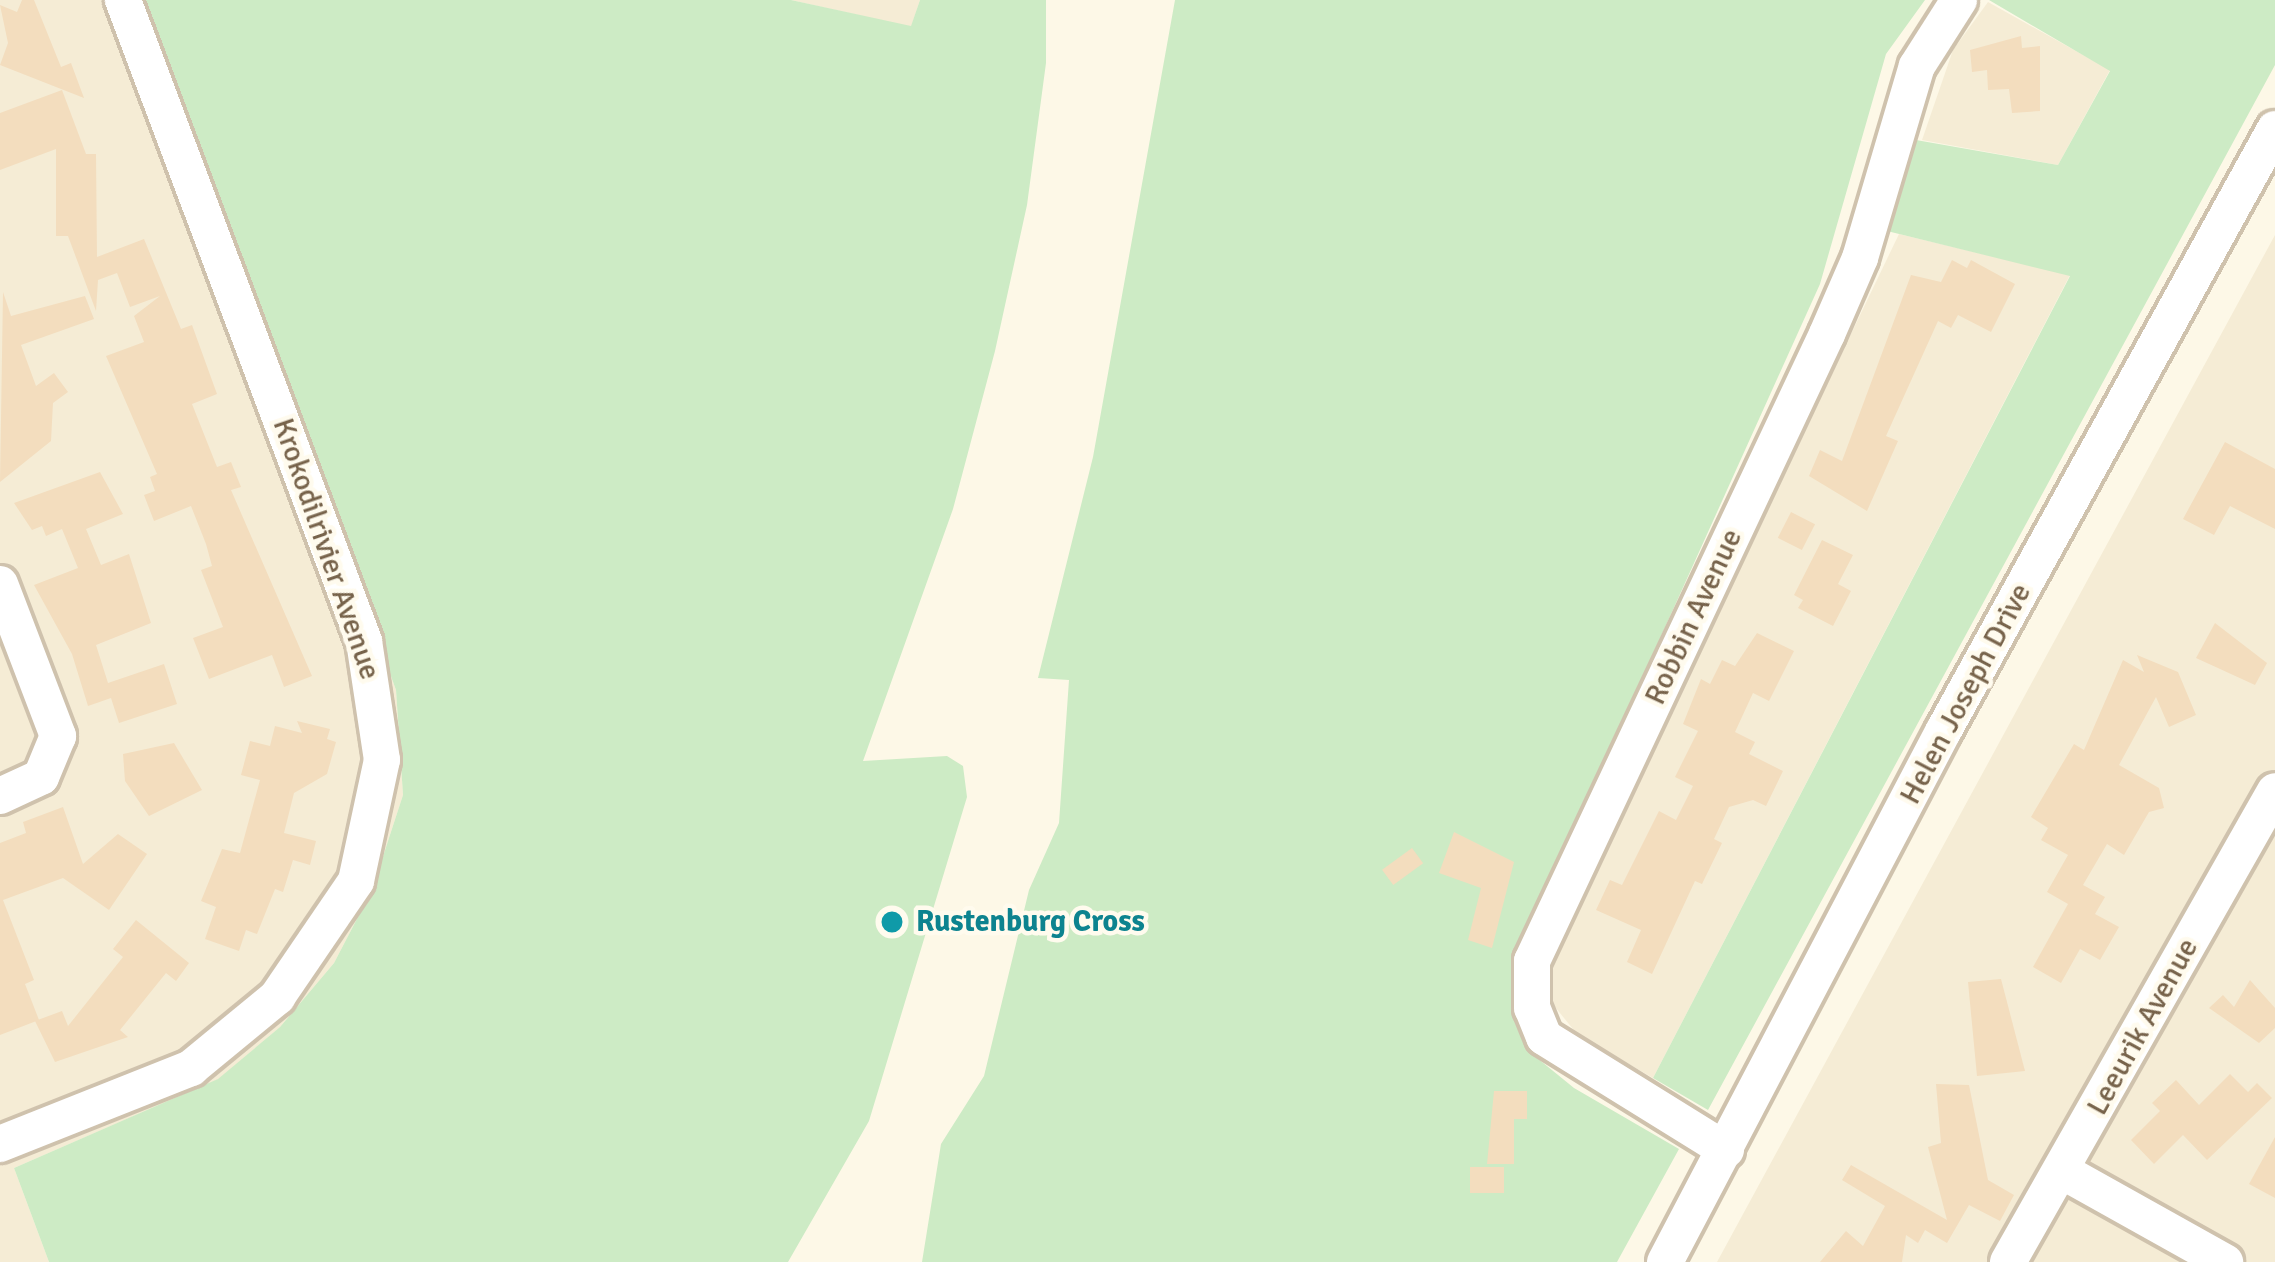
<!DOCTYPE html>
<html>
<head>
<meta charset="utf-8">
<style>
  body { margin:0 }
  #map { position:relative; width:2275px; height:1262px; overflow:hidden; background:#fdf8e7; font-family:Signika,sans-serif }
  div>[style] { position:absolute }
  .residential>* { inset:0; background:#f5ecd5 }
  .green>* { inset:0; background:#cdebc5 }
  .building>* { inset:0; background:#f3ddbe; transform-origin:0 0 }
  .roads { filter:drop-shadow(3px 0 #cfc2ad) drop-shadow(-3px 0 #cfc2ad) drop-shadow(0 3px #cfc2ad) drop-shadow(0 -3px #cfc2ad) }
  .minor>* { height:36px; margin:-18px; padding:0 18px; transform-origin:18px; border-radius:18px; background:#fff }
  .dots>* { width:33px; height:33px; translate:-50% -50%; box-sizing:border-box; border:6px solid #fffbee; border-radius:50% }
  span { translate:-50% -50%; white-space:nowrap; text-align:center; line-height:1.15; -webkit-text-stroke:9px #fffbee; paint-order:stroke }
  .street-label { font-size:30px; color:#77634b }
  .culture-label { font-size:30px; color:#0d838f; font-weight:700 }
  .left { translate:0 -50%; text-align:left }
</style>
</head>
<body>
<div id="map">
  <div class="residential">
    <i style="clip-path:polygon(0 0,144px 0,396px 690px,403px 795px,372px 890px,334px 963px,280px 1027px,219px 1079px,14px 1168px,49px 1262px,0 1262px)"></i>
    <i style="clip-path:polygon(791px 0,920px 0,911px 27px)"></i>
    <i style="clip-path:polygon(1988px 2px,2110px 70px,2058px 165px,1922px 140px,1953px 50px)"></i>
    <i style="clip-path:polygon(1899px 234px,2070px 275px,1653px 1078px,1577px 1034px,1551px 1002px,1551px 958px)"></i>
    <i style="clip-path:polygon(2275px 235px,2275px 1262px,1717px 1262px)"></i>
  </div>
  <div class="green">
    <i style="clip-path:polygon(144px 0,791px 0,911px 26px,920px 0,1046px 0,1046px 63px,1027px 205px,995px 351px,953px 509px,863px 761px,947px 756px,963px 766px,967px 797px,869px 1121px,788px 1262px,49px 1262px,14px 1168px,218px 1079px,280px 1027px,334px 963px,372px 890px,403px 795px,396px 690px)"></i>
    <i style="clip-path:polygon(1175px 0,1925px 0,1886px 54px,1820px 284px,1513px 964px,1513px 1013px,1531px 1053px,1574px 1088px,1679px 1149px,1617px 1262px,922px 1262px,941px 1144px,984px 1076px,1029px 890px,1059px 823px,1069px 680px,1038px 678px,1093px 457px)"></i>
    <i style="clip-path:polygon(2275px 0,2275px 65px,1708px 1110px,1653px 1078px,2070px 276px,1887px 231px,1916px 140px,2058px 165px,2110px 71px,1989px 0)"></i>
  </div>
  <div class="building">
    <i style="clip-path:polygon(22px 0,34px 0,61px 67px,71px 63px,84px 98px,0 65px,8px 43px,0 5px,17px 12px)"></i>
    <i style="clip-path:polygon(2021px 36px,2022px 48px,2040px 46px,2040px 111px,2012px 113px,2009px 89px,1988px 90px,1987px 70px,1972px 72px,1970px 50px)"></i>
    <i style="clip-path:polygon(62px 90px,86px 154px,96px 154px,97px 257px,144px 239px,181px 329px,192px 325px,217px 394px,192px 404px,217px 467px,231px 462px,241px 487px,231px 490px,312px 676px,284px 687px,272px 655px,209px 679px,193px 638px,223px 627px,201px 570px,212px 566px,206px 544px,191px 506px,154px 521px,144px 495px,155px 491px,150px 477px,157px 474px,106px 356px,144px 342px,134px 316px,160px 296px,130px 307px,117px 273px,98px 280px,96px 311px,68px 236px,56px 236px,56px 149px,0 170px,0 113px)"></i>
    <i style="clip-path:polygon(1952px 260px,1967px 268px,1971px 260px,2015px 284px,1991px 332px,1958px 315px,1951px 328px,1938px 321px,1886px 436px,1898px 441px,1867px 511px,1809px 476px,1820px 450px,1842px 461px,1911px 275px,1941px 282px)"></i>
    <i style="clip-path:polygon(3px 292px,11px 316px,85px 296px,94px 319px,21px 345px,36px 386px,54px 373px,68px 392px,53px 403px,51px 441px,0 482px)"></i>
    <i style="clip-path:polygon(2225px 442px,2275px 469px,2275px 529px,2230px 506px,2214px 535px,2183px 519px)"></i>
    <i style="clip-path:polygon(100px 472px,123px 514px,86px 529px,101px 565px,129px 554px,151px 623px,96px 645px,108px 683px,164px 664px,177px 704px,119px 723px,111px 698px,88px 706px,72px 654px,34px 585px,78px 568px,62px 529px,46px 536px,42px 526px,32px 530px,14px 503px)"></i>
    <i style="left:1791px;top:512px;width:27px;height:29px;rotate:27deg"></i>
    <i style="clip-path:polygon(1822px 540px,1853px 555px,1838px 584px,1851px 591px,1833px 626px,1798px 608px,1803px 600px,1794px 595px)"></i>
    <i style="clip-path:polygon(2215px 623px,2267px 663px,2255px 685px,2196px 658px)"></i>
    <i style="clip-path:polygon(1757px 633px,1794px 651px,1769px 701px,1753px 693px,1735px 732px,1755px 742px,1749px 754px,1783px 771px,1766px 806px,1753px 800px,1729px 807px,1714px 839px,1722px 843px,1702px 884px,1695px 881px,1652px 974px,1627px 962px,1641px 930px,1596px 910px,1610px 880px,1622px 885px,1659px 811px,1676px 820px,1693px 786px,1675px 777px,1698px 731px,1683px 724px,1701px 679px,1710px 684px,1722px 660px,1735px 666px)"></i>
    <i style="clip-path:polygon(2137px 655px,2178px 672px,2196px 715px,2169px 727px,2156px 697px,2119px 765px,2159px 788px,2164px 808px,2149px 812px,2124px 855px,2107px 844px,2083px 885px,2105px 897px,2095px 914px,2119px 927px,2100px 960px,2080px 949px,2061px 983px,2033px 967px,2068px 904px,2047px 892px,2068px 855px,2041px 840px,2048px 828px,2031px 817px,2074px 744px,2084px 750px,2123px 660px,2144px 672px)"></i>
    <i style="clip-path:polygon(297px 721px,330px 729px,327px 739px,336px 742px,327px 774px,294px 793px,284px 833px,316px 841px,310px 865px,293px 860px,283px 892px,275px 889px,257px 934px,246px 930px,239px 951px,205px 939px,216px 907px,201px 901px,222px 849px,240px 853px,260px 780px,241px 775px,250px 741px,270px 746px,275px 726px,302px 733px)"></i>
    <i style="clip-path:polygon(174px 743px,202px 790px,149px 816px,125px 781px,123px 754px)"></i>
    <i style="clip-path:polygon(63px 807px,83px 864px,118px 834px,147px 854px,109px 910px,63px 878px,3px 900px,34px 980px,25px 984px,39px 1020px,0 1035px,0 843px,26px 833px,23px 822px)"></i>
    <i style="clip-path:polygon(1454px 832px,1514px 862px,1492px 948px,1468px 940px,1481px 888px,1439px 873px)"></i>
    <i style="left:1412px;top:848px;width:19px;height:37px;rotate:54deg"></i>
    <i style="clip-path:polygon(136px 920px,189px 963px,176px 981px,166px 973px,120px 1030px,128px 1037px,55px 1062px,35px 1021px,62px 1011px,68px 1026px,123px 957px,113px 949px)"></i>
    <i style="clip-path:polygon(2001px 979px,2025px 1071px,1977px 1076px,1968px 982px)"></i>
    <i style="clip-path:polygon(2250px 980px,2275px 1008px,2275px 1028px,2259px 1043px,2209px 1008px,2223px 995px,2234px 1007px)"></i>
    <i style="clip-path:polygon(2230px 1074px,2248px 1092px,2257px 1083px,2272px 1098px,2207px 1160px,2183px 1135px,2154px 1164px,2131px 1140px,2160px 1111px,2152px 1103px,2176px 1080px,2199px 1105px)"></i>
    <i style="clip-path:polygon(1936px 1084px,1969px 1085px,1988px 1180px,2014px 1195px,2000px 1221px,1969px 1205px,1947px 1243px,1925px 1230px,1918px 1243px,1906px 1235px,1902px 1262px,1820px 1262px,1846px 1231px,1863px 1246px,1885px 1206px,1842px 1180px,1851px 1165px,1947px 1220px,1928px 1147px,1941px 1143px)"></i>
    <i style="clip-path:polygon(1494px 1091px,1527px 1091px,1527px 1119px,1514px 1119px,1514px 1164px,1487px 1164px)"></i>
    <i style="clip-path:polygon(2275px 1137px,2275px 1198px,2249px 1184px)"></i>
    <i style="left:1470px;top:1167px;width:34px;height:26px"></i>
  </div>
  <div class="roads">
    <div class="minor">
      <i style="left:0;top:584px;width:163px;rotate:69.1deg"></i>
      <i style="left:58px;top:736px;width:44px;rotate:112.5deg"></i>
      <i style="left:41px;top:777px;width:45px;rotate:155.1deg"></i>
      <i style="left:0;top:1144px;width:206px;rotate:-21.7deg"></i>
      <i style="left:191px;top:1068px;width:112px;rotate:-39.5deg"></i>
      <i style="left:277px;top:997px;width:140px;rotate:-55.7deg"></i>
      <i style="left:356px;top:881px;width:124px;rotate:-77.9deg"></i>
      <i style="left:382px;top:760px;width:120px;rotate:-98.6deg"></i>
      <i style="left:364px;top:641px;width:685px;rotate:-110.61deg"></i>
      <i style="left:1726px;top:1150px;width:214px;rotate:-148.2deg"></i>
      <i style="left:1544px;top:1037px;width:31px;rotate:-112deg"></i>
      <i style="left:1532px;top:1008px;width:47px;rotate:-90deg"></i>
      <i style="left:1532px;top:961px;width:693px;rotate:-64.8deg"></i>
      <i style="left:1827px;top:334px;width:83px;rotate:-66.5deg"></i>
      <i style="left:1860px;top:258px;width:200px;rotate:-73.5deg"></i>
      <i style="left:1917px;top:66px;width:78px;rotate:-57.5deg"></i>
      <i style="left:2062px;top:1171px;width:187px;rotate:29.2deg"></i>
      <i style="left:1665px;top:1262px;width:601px;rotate:-62.33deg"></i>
      <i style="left:1944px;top:730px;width:686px;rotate:-61.16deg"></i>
      <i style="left:2008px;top:1262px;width:541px;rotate:-60.45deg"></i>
    </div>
  </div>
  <div class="dots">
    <i style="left:892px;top:922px;background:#0f9aa8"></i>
  </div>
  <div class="street-label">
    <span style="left:326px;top:549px;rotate:71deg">Krokodilrivier Avenue</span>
    <span style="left:1694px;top:617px;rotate:-65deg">Robbin Avenue</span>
    <span style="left:1966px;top:694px;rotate:-62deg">Helen Joseph Drive</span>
    <span style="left:2143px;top:1027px;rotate:-61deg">Leeurik Avenue</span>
  </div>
  <div class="culture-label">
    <span class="left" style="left:916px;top:922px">Rustenburg Cross</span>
  </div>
</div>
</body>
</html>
